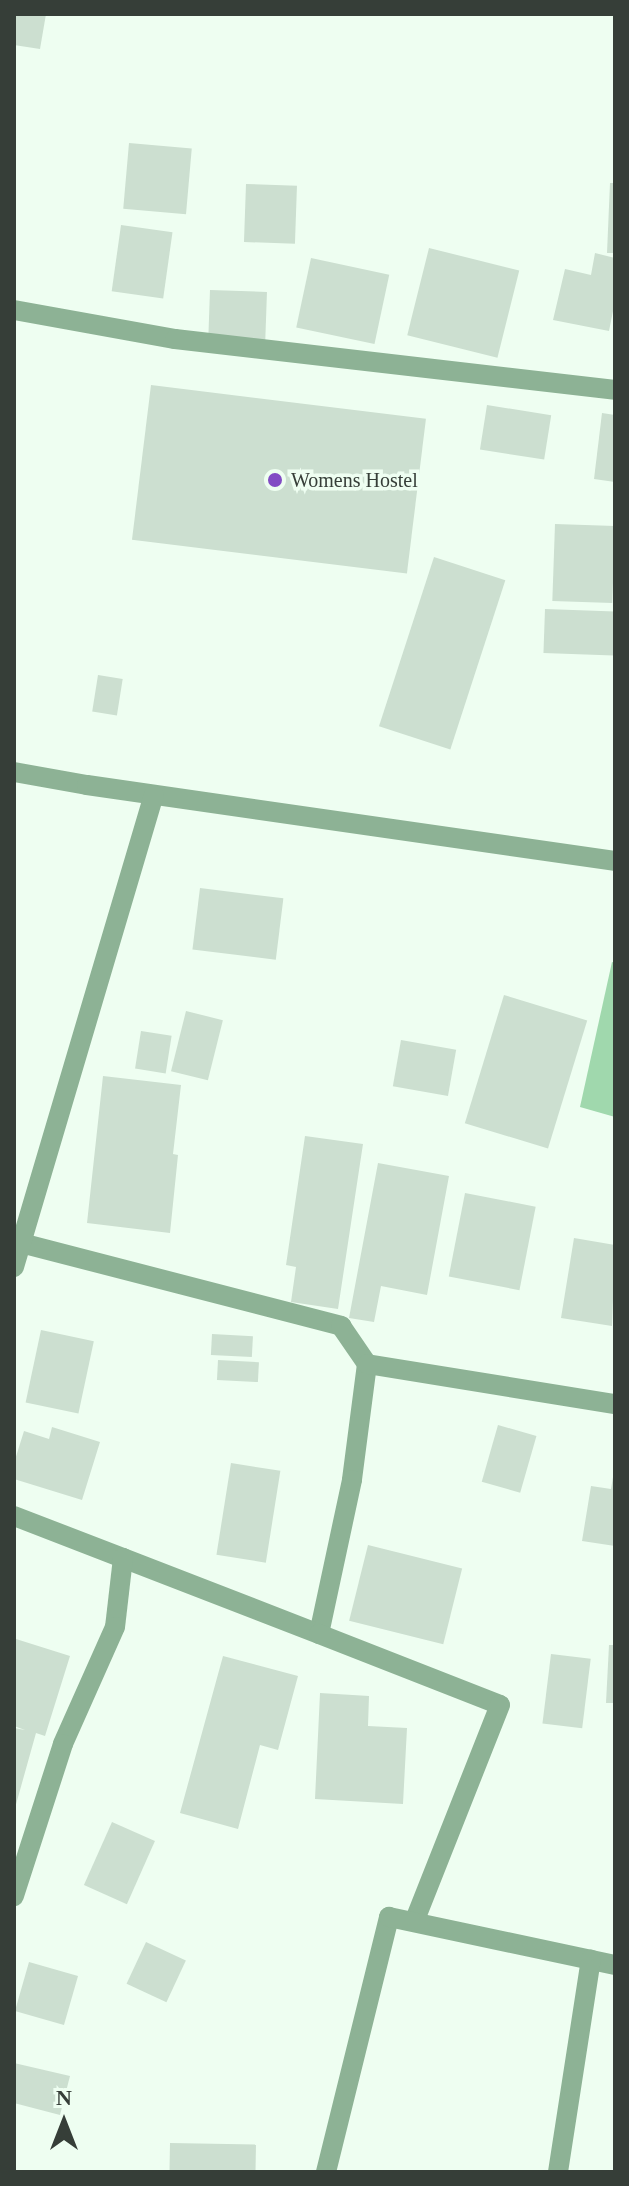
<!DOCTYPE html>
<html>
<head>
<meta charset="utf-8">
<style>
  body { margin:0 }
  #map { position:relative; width:629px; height:2186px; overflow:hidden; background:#eefef1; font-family:Georgia,serif }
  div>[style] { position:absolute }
  .green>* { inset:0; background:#a0d8ad }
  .building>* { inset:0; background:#ccdfd0; transform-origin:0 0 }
  .minor>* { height:20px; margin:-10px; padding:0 10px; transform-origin:10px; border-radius:10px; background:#8db295 }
  .dots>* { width:22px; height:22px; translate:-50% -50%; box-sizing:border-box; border:4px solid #eefef1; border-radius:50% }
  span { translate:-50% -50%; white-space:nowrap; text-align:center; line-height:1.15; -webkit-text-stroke:7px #eefef1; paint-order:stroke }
  .poi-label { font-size:20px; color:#363e38 }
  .left { translate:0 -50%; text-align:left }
  .frame { position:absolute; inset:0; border:16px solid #363e38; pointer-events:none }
  .north { position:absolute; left:24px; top:2082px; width:80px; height:80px; -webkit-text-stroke:6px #eefef1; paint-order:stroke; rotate:0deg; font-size:22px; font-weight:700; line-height:32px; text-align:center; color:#363e38 }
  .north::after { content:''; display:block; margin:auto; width:28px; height:36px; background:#363e38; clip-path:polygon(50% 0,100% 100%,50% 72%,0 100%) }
</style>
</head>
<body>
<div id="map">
  <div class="green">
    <i style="clip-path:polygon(612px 962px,615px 963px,615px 1117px,580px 1107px)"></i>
  </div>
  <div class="building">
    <i style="clip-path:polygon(14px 14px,46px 14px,40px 49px,14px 45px)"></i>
    <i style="left:129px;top:143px;width:63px;height:66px;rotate:5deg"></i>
    <i style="clip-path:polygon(610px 183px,615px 183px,615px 253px,607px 253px)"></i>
    <i style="left:246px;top:184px;width:51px;height:58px;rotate:2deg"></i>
    <i style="left:121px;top:225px;width:52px;height:67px;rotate:8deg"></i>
    <i style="left:429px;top:248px;width:93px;height:90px;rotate:14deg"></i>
    <i style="clip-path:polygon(595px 253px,615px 258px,615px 301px,609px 331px,553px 320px,565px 269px,591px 275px)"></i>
    <i style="left:311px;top:258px;width:80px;height:71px;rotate:12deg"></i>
    <i style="left:210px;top:290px;width:57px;height:49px;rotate:2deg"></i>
    <i style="left:151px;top:385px;width:277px;height:156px;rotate:7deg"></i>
    <i style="left:487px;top:405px;width:65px;height:45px;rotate:9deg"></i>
    <i style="clip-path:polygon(602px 413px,615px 415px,615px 482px,594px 479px)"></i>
    <i style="left:555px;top:524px;width:60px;height:77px;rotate:2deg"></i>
    <i style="left:434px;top:557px;width:75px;height:178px;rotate:18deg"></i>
    <i style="left:545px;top:609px;width:70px;height:44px;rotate:2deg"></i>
    <i style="left:98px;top:675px;width:25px;height:37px;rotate:9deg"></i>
    <i style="left:200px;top:888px;width:84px;height:62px;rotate:7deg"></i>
    <i style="left:504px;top:995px;width:87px;height:134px;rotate:17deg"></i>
    <i style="left:186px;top:1011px;width:38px;height:62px;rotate:14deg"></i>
    <i style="left:141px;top:1031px;width:31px;height:38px;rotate:9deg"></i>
    <i style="left:401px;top:1040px;width:56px;height:47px;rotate:10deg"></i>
    <i style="clip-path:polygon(103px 1076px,181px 1085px,173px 1154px,178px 1155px,170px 1233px,87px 1223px)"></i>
    <i style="clip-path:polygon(305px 1136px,363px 1144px,338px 1309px,291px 1302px,296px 1267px,286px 1265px)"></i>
    <i style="clip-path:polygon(378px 1163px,449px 1176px,427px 1295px,381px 1286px,374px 1322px,349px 1318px)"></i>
    <i style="left:465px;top:1193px;width:72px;height:85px;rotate:11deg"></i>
    <i style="clip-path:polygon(574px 1238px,615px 1245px,612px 1326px,561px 1318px)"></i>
    <i style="left:41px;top:1330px;width:54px;height:74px;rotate:12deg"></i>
    <i style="left:212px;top:1334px;width:41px;height:21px;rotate:3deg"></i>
    <i style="left:218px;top:1360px;width:41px;height:20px;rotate:3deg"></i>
    <i style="left:498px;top:1425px;width:40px;height:59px;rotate:16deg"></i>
    <i style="clip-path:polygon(52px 1427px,100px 1442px,82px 1500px,14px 1479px,14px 1463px,24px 1431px,49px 1439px)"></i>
    <i style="left:231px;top:1463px;width:50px;height:93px;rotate:9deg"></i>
    <i style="clip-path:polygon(613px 1477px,615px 1546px,582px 1541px,591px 1486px,611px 1489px)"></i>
    <i style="left:368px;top:1545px;width:97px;height:78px;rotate:14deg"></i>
    <i style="clip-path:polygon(16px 1639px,70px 1656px,45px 1736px,36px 1733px,15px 1808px,14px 1728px,25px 1730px,14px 1726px)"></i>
    <i style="clip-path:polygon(609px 1645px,615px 1645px,615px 1703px,606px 1703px)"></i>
    <i style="left:551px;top:1654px;width:40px;height:70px;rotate:7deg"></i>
    <i style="clip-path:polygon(223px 1656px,298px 1676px,278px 1750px,260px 1745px,238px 1829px,180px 1813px)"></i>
    <i style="clip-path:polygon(320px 1693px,369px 1696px,368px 1726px,407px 1728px,403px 1804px,315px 1799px)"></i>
    <i style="left:112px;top:1822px;width:47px;height:69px;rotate:24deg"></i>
    <i style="left:146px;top:1942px;width:44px;height:46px;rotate:25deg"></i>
    <i style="left:29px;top:1962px;width:51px;height:51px;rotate:16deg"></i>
    <i style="clip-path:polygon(14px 2063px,70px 2076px,60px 2115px,14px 2103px)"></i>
    <i style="left:170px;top:2143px;width:86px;height:29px;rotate:1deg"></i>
  </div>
  <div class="minor">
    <i style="left:14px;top:310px;width:164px;rotate:10.2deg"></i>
    <i style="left:175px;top:339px;width:443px;rotate:6.6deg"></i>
    <i style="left:14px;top:772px;width:74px;rotate:10.1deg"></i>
    <i style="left:87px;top:785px;width:533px;rotate:8.19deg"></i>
    <i style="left:21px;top:1243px;width:331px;rotate:14.5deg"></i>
    <i style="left:341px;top:1326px;width:46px;rotate:55.6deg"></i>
    <i style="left:367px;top:1364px;width:117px;rotate:97.4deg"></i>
    <i style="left:352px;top:1480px;width:157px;rotate:102.1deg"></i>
    <i style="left:319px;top:1634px;width:210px;rotate:-158.8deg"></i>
    <i style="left:14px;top:1267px;width:492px;rotate:-73.5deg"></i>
    <i style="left:367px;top:1364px;width:251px;rotate:9.2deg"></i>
    <i style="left:14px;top:1516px;width:117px;rotate:21.1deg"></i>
    <i style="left:123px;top:1558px;width:69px;rotate:96.6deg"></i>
    <i style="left:115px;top:1627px;width:128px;rotate:114deg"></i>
    <i style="left:63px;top:1744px;width:160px;rotate:107.9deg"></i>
    <i style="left:319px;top:1634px;width:194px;rotate:21.4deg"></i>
    <i style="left:500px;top:1705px;width:233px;rotate:111.6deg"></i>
    <i style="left:326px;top:2172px;width:263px;rotate:-76.1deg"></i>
    <i style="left:389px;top:1917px;width:231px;rotate:12deg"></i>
    <i style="left:558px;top:2172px;width:215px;rotate:-81.2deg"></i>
  </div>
  <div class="dots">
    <i style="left:275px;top:480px;background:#824cc4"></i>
  </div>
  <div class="poi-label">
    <span class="left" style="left:291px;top:480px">Womens Hostel</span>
  </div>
  <div class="frame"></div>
  <div class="north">N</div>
</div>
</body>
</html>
